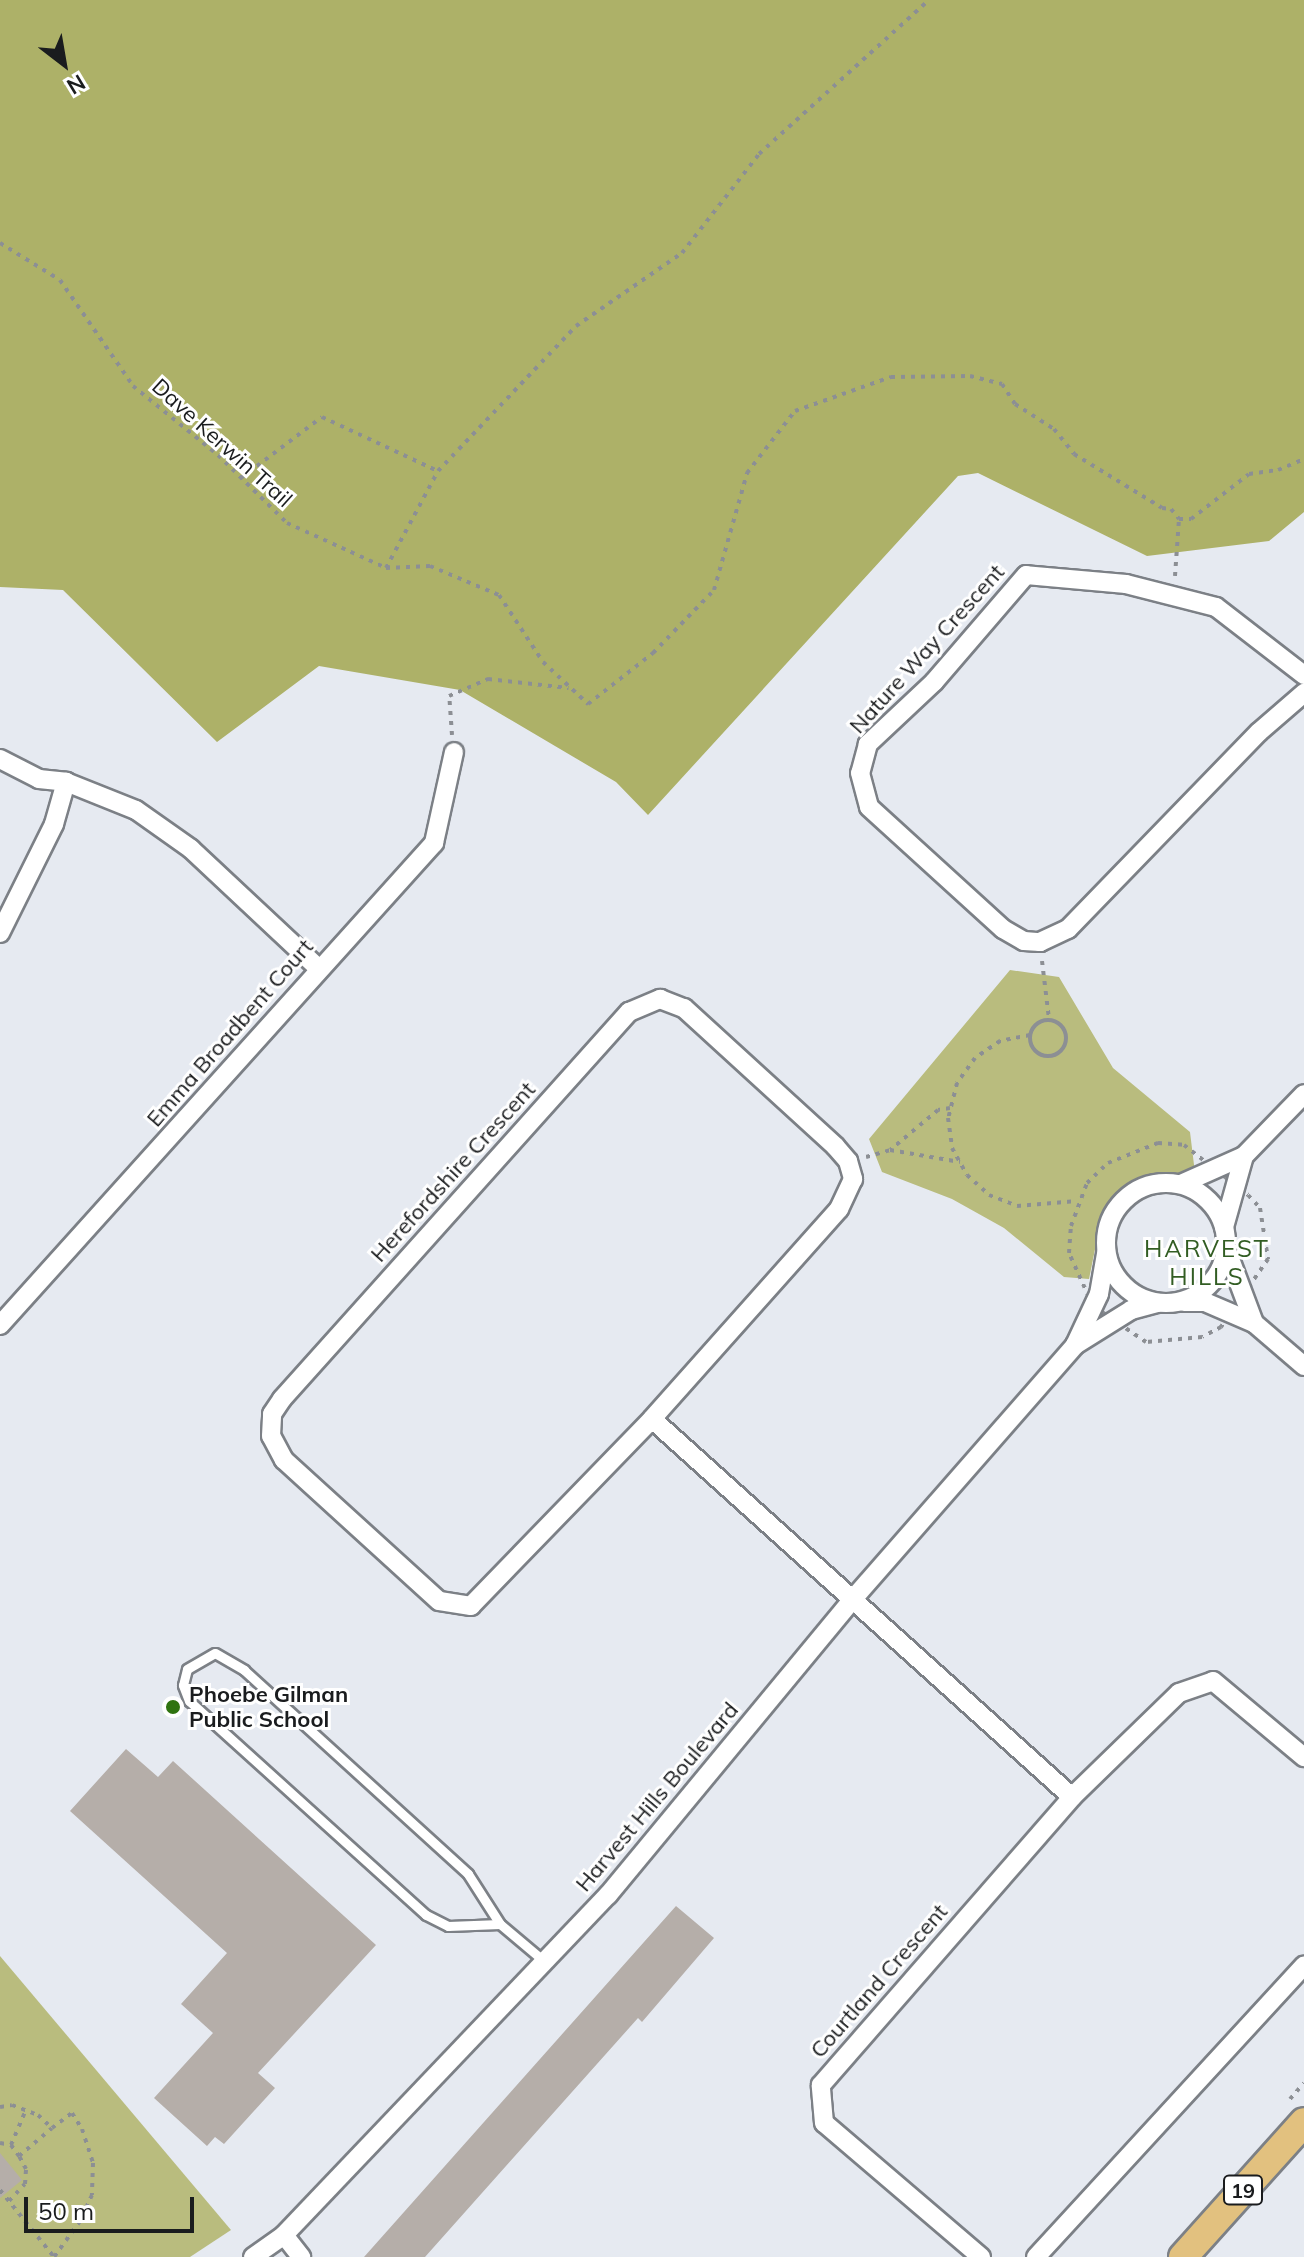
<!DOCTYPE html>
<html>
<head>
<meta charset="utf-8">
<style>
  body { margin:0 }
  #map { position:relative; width:1304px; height:2257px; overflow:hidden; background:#e6eaf1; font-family:Mulish,sans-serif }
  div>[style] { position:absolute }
  .green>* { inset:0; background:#b9bc7e }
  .forest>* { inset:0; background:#adb168 }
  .building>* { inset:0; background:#b5aea9 }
  .path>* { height:4px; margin-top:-2px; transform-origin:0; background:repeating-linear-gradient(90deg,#8c8f94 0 4px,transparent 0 10px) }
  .path>.ring { margin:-2px; padding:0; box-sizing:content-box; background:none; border:4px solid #8c8f94; border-radius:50% }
  .roads { filter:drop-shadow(2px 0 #7c8086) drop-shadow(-2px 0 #7c8086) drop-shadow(0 2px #7c8086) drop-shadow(0 -2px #7c8086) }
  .service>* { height:9px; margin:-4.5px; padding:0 4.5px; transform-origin:4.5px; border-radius:4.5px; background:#fff }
  .minor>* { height:18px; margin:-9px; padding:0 9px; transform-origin:9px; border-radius:9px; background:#fff }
  .minor>.ring { margin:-9px; padding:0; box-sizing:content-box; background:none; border:18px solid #fff; border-radius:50% }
  .primary>* { height:28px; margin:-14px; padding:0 14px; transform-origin:14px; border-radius:14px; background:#e2c17f }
  .dots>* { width:22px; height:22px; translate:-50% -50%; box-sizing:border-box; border:4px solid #fff; border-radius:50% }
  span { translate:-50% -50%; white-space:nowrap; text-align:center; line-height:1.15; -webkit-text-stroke:6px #fff; paint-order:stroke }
  .shield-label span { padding:2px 6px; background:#fff; border:2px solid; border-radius:6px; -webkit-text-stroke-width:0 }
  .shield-label { font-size:20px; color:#1a1c1e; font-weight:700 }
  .street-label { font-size:22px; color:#1a1c1e }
  .poi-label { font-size:22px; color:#1a1c1e; font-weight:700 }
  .left { translate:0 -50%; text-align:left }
  .neighbourhood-label { font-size:24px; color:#325d23; letter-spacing:2px }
  .north { position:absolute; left:24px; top:24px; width:80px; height:80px; -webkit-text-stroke:6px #fff; paint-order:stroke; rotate:149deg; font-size:22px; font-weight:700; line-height:32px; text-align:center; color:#1a1c1e }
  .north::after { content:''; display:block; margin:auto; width:28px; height:36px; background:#1a1c1e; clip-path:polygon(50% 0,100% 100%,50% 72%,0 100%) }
  .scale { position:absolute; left:24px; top:2197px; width:170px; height:36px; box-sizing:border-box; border:4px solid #1a1c1e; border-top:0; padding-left:10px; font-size:24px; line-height:28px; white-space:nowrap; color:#1a1c1e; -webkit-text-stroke:6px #fff; paint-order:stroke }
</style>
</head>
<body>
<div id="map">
  <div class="green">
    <i style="clip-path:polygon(1010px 970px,1059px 977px,1113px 1068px,1190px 1132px,1195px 1173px,1163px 1173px,1124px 1186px,1103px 1210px,1089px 1279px,1064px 1277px,1004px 1228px,952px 1199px,882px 1172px,869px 1139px)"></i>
    <i style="clip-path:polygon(0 1956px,231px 2230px,190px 2257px,0 2257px)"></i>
  </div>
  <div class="forest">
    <i style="clip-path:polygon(0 0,1304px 0,1304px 512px,1269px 541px,1147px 556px,978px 473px,958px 476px,648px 815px,616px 782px,460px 690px,319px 666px,217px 742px,63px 590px,0 587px)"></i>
  </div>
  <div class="building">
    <i style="clip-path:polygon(126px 1749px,158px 1777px,173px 1761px,376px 1945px,258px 2073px,275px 2088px,224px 2144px,215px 2137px,207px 2146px,154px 2098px,213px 2033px,181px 2004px,227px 1953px,70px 1811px)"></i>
    <i style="clip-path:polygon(676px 1906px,714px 1938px,642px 2022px,638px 2018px,425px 2257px,364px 2257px)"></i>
    <i style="clip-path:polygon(0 2153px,22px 2180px,0 2198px)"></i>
  </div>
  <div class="path">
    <i style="left:0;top:243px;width:70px;rotate:31.7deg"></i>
    <i style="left:60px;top:280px;width:129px;rotate:55.4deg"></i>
    <i style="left:133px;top:386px;width:109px;rotate:39.1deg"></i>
    <i style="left:218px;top:455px;width:97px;rotate:44.6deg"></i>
    <i style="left:287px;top:523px;width:109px;rotate:24.4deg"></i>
    <i style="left:386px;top:568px;width:44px;rotate:-2.6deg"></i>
    <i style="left:430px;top:566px;width:75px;rotate:22.8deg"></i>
    <i style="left:499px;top:595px;width:80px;rotate:56.7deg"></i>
    <i style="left:543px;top:662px;width:62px;rotate:43deg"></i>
    <i style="left:588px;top:704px;width:83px;rotate:-38.1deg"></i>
    <i style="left:653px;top:653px;width:88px;rotate:-45.9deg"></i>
    <i style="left:714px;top:590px;width:122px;rotate:-74.2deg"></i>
    <i style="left:747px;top:473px;width:78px;rotate:-52.3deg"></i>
    <i style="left:795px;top:411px;width:102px;rotate:-19.5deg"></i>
    <i style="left:891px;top:377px;width:79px;rotate:-0.7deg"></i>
    <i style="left:970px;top:376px;width:33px;rotate:14deg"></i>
    <i style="left:1002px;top:384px;width:24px;rotate:57deg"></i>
    <i style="left:1015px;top:404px;width:46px;rotate:32.7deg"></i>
    <i style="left:1054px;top:429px;width:32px;rotate:51deg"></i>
    <i style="left:1074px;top:454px;width:103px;rotate:31.5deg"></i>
    <i style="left:1162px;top:508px;width:9px;rotate:6deg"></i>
    <i style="left:1171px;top:509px;width:13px;rotate:51deg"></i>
    <i style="left:1179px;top:519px;width:12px"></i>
    <i style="left:1191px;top:519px;width:73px;rotate:-37.8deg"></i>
    <i style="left:1249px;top:474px;width:29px;rotate:-8deg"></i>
    <i style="left:1278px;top:470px;width:28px;rotate:-23deg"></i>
    <i style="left:241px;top:478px;width:101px;rotate:-37deg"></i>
    <i style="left:322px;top:417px;width:128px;rotate:25deg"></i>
    <i style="left:386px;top:568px;width:110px;rotate:-61.8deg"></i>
    <i style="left:438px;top:471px;width:200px;rotate:-46.4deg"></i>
    <i style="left:576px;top:326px;width:129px;rotate:-34.6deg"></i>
    <i style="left:682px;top:253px;width:125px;rotate:-52.1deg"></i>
    <i style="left:759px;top:154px;width:229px;rotate:-42.2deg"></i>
    <i style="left:1175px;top:576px;width:57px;rotate:-86deg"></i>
    <i style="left:452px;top:735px;width:39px;rotate:-94deg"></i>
    <i style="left:449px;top:696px;width:43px;rotate:-23.6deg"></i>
    <i style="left:488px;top:679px;width:81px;rotate:6.4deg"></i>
    <i style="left:1042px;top:961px;width:58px;rotate:83.1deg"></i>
    <i class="ring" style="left:1030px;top:1020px;width:32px;height:32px"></i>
    <i style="left:1030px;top:1035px;width:31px;rotate:169deg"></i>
    <i style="left:1000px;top:1041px;width:30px;rotate:146deg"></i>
    <i style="left:975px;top:1058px;width:31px;rotate:126deg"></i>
    <i style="left:957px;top:1083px;width:36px;rotate:104deg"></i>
    <i style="left:948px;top:1118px;width:30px;rotate:82deg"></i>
    <i style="left:952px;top:1148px;width:31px;rotate:61deg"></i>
    <i style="left:967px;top:1175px;width:30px;rotate:42deg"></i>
    <i style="left:989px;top:1195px;width:30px;rotate:21deg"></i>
    <i style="left:1017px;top:1206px;width:60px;rotate:-4.8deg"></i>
    <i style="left:950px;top:1108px;width:12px;rotate:171deg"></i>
    <i style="left:938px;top:1110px;width:62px;rotate:140.2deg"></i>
    <i style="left:890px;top:1150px;width:71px;rotate:9.7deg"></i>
    <i style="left:1158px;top:1143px;width:26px;rotate:4deg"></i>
    <i style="left:1184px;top:1145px;width:81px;rotate:38deg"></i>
    <i style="left:1248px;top:1195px;width:18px;rotate:47deg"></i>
    <i style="left:1260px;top:1208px;width:52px;rotate:81.1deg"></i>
    <i style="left:1268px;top:1259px;width:83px;rotate:124.7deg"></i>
    <i style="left:1221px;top:1327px;width:21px;rotate:152deg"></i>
    <i style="left:1202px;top:1337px;width:56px;rotate:174.9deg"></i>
    <i style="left:1146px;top:1342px;width:64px;rotate:-145.8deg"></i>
    <i style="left:1093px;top:1306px;width:58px;rotate:-114.4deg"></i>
    <i style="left:1069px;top:1253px;width:27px;rotate:-86deg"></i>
    <i style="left:1071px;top:1226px;width:46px;rotate:-69.6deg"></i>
    <i style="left:1087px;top:1183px;width:29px;rotate:-44deg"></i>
    <i style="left:1108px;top:1163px;width:54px;rotate:-21.8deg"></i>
    <i style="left:866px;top:1157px;width:25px;rotate:-16deg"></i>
    <i style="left:1290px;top:2099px;width:21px;rotate:-49deg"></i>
    <i style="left:0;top:2107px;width:12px;rotate:-9deg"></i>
    <i style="left:12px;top:2105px;width:28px;rotate:21deg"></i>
    <i style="left:38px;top:2115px;width:19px;rotate:43deg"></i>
    <i style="left:52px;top:2128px;width:25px;rotate:-37deg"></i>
    <i style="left:72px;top:2113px;width:19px;rotate:58deg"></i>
    <i style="left:82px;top:2129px;width:36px;rotate:72deg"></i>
    <i style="left:93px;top:2163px;width:32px;rotate:92deg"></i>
    <i style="left:92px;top:2195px;width:29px;rotate:115deg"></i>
    <i style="left:80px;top:2221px;width:44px;rotate:125.8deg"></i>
    <i style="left:0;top:2143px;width:11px;rotate:10deg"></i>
    <i style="left:11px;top:2145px;width:14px;rotate:54deg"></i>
    <i style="left:19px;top:2156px;width:43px;rotate:-40.3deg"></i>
    <i style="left:11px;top:2145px;width:38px;rotate:-67deg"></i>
    <i style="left:0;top:2190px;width:86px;rotate:51.1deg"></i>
    <i style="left:9px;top:2201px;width:23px;rotate:-47deg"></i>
    <i style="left:25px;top:2184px;width:15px;rotate:-86deg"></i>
    <i style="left:26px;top:2169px;width:15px;rotate:-118deg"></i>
  </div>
  <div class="roads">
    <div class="service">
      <i style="left:500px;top:1924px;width:52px;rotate:177.8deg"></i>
      <i style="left:448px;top:1926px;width:25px;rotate:-153deg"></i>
      <i style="left:426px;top:1915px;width:319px;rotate:-137.9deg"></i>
      <i style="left:189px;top:1701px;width:17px;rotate:-111deg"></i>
      <i style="left:183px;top:1685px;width:16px;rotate:-76deg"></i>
      <i style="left:187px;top:1669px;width:32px;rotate:-30deg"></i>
      <i style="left:215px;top:1653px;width:34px;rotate:30deg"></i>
      <i style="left:244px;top:1670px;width:303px;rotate:42.3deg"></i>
      <i style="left:468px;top:1874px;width:59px;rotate:57.4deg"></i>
      <i style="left:500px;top:1924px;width:57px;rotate:40.1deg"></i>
    </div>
    <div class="minor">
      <i style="left:1304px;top:675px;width:111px;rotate:-142.3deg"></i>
      <i style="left:1216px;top:607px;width:93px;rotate:-165.7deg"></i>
      <i style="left:1126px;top:584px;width:100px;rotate:-174.9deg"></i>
      <i style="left:1026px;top:575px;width:141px;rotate:130.7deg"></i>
      <i style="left:934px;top:682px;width:91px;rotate:136.8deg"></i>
      <i style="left:868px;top:744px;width:30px;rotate:105deg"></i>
      <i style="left:860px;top:773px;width:35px;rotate:75deg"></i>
      <i style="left:869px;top:807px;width:181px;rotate:42.3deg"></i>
      <i style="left:1003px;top:929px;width:24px;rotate:30deg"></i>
      <i style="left:1024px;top:941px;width:16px;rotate:4deg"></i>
      <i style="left:1040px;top:942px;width:31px;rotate:-25deg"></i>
      <i style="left:1068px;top:929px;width:274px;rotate:-45.9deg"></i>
      <i style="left:1259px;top:732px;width:60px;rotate:-40.9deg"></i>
      <i style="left:0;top:759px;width:44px;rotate:27.1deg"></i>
      <i style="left:39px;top:779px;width:27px;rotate:6deg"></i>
      <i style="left:66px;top:782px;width:75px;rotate:21.8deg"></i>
      <i style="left:136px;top:810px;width:67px;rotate:35.3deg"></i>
      <i style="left:191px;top:849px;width:174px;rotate:43.1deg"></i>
      <i style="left:0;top:933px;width:122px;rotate:-63.6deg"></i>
      <i style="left:54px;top:824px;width:44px;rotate:-74.1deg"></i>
      <i class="ring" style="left:1106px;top:1183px;width:102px;height:102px"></i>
      <i style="left:1181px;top:1184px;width:69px;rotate:-24deg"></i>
      <i style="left:1244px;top:1156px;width:86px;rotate:-45.9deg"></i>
      <i style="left:1224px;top:1227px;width:74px;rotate:-74.3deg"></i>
      <i style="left:1227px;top:1251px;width:77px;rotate:69.4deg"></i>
      <i style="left:1184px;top:1302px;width:21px"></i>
      <i style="left:1205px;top:1302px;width:53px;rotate:23.2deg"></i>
      <i style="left:1254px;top:1323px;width:66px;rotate:40.7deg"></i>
      <i style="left:0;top:1325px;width:649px;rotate:-48deg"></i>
      <i style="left:434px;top:843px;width:93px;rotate:-77.6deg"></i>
      <i style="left:1075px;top:1345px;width:66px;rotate:-32deg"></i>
      <i style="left:1131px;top:1310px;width:27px;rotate:-15deg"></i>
      <i style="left:652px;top:1419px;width:260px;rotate:134.1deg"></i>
      <i style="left:471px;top:1606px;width:32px;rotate:-171deg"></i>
      <i style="left:439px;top:1601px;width:210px;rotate:-137.7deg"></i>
      <i style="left:284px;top:1460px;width:27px;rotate:-118deg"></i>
      <i style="left:271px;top:1436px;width:22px;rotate:-87deg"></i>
      <i style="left:272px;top:1414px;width:18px;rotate:-56deg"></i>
      <i style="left:282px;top:1399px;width:520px;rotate:-48.12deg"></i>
      <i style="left:629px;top:1012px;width:34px;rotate:-23deg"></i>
      <i style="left:660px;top:999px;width:26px;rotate:21deg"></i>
      <i style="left:684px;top:1008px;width:205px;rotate:42.4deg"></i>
      <i style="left:835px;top:1146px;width:20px;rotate:49deg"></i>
      <i style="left:848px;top:1161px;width:19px;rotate:74deg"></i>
      <i style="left:853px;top:1179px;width:33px;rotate:115deg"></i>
      <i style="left:839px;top:1209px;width:281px;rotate:131.7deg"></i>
      <i style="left:652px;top:1419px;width:565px;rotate:41.99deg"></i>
      <i style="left:284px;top:2235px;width:28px;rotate:52deg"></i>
      <i style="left:253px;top:2257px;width:38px;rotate:-35deg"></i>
      <i style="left:284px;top:2235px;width:470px;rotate:-46.4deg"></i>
      <i style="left:608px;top:1895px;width:384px;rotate:-50.4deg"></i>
      <i style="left:853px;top:1599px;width:337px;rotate:-48.8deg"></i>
      <i style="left:1075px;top:1345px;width:56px;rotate:-64.8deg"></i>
      <i style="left:1099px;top:1294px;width:41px;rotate:-80.1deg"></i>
      <i style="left:981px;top:2257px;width:206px;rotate:-139.5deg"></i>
      <i style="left:824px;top:2123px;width:38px;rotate:-95deg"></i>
      <i style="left:821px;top:2085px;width:382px;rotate:-48.9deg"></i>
      <i style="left:1072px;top:1797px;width:149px;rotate:-44.2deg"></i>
      <i style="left:1179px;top:1693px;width:36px;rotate:-19deg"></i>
      <i style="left:1213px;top:1681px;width:119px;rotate:39.9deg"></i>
      <i style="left:1036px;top:2257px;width:396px;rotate:-47.4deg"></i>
    </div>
    <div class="primary">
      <i style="left:1183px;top:2257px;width:181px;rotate:-48.1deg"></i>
    </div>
  </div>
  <div class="dots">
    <i style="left:173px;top:1707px;background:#2f7310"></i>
  </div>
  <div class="shield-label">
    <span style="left:1243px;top:2190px">19</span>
  </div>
  <div class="street-label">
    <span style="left:222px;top:443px;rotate:42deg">Dave Kerwin Trail</span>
    <span style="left:927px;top:649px;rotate:-48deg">Nature Way Crescent</span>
    <span style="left:230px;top:1033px;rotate:-49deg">Emma Broadbent Court</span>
    <span style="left:453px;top:1172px;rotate:-48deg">Herefordshire Crescent</span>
    <span style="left:657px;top:1797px;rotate:-50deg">Harvest Hills Boulevard</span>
    <span style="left:879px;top:1981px;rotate:-49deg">Courtland Crescent</span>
  </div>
  <div class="poi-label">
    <span class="left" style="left:189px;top:1707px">Phoebe Gilman<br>Public School</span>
  </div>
  <div class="neighbourhood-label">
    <span style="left:1207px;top:1263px">HARVEST<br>HILLS</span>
  </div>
  <div class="north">N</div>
  <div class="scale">50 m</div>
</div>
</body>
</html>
